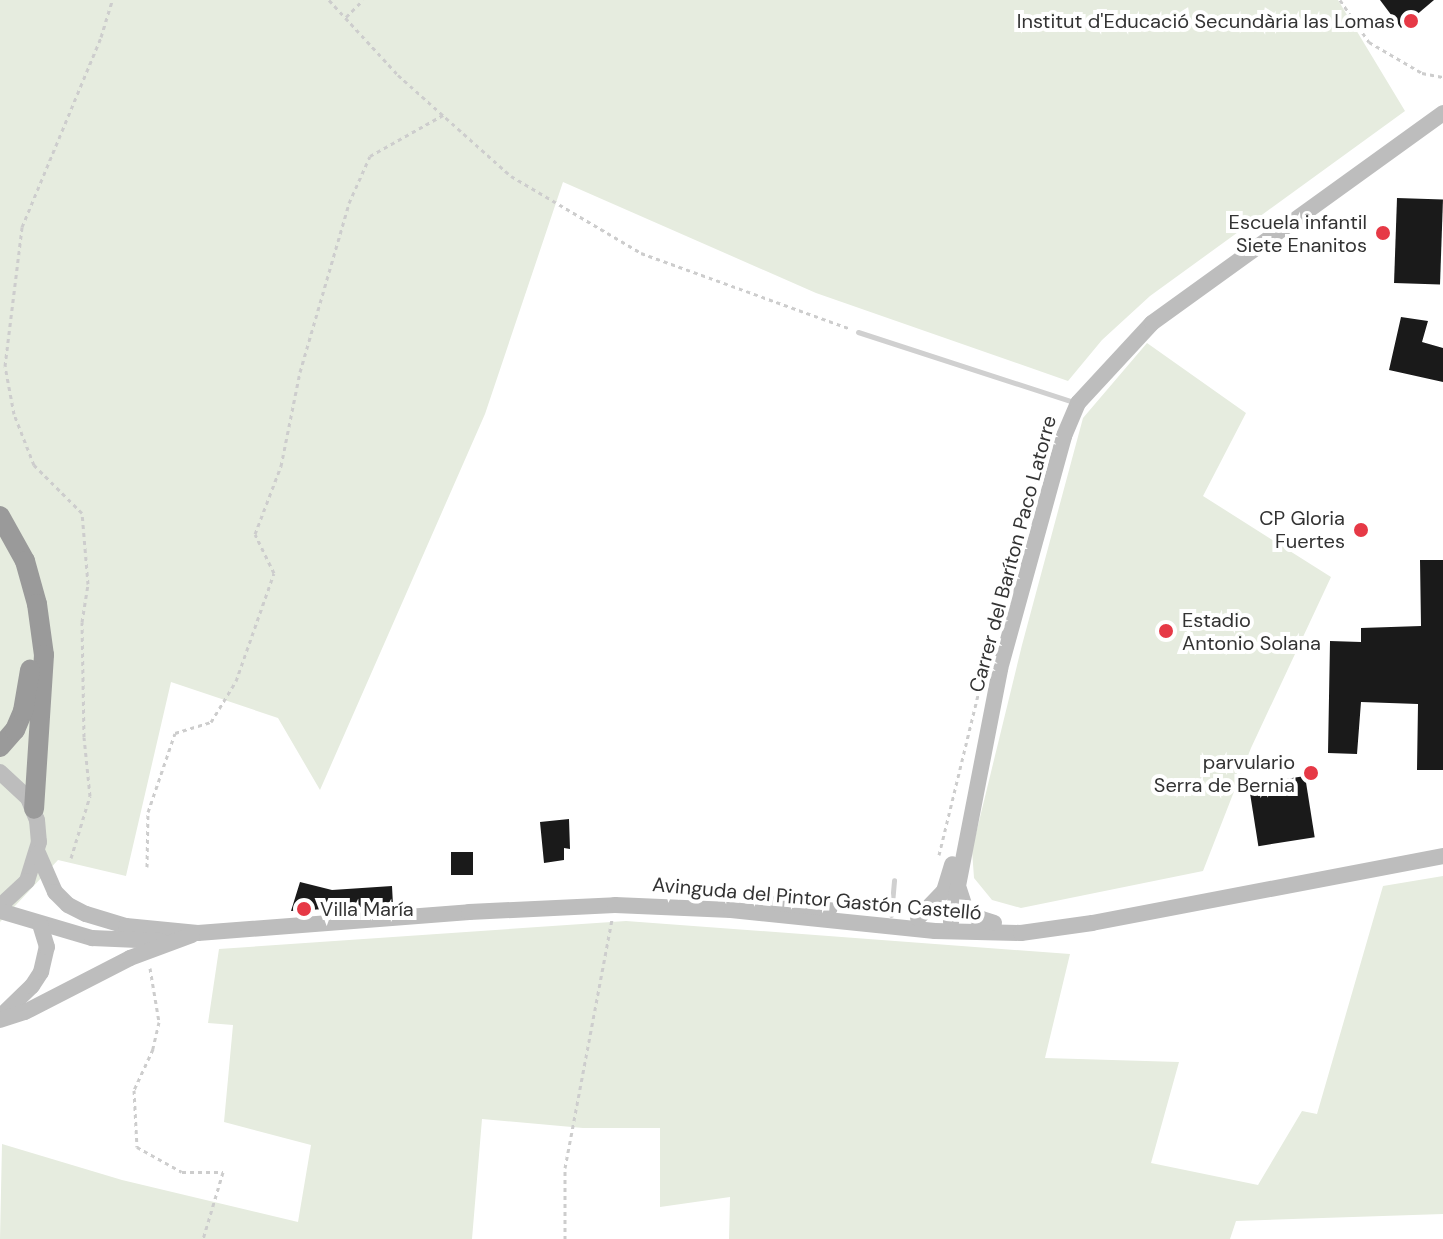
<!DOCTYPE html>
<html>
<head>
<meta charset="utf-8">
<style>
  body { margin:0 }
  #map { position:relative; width:1443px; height:1239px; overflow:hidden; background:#fff; font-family:"DM Sans",sans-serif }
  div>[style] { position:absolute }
  .green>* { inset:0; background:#e6ecdf }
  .building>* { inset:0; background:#1a1a1a; transform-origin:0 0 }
  .path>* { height:3px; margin-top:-1.5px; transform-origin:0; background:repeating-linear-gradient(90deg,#cdcdcd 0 4px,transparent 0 8px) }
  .lane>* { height:5px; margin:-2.5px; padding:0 2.5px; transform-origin:2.5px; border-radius:2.5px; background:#d0d0d0 }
  .secondary>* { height:16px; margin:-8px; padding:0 8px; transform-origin:8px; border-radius:8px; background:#bdbdbd }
  .highway>* { height:20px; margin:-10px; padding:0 10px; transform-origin:10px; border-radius:10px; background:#9a9a9a }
  .dots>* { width:22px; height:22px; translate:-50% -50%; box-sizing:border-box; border:4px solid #fff; border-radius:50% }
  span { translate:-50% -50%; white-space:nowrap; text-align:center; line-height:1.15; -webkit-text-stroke:8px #fff; paint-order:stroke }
  .poi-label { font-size:20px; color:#333 }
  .right { translate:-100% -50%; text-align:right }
  .left { translate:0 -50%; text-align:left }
  .street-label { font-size:20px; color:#333 }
</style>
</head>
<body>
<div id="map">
  <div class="green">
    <i style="clip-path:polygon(0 0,1338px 0,1405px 111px,1150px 296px,1102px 340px,1068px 381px,816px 293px,563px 182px,485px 414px,320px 790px,278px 718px,171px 682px,126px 876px,58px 860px,0 922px)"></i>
    <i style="clip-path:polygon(1147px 343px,1246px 413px,1203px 496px,1331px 577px,1251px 748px,1203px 871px,1021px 908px,992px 900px,974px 878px,972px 850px,1022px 645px,1083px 418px)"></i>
    <i style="clip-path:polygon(1443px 876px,1443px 1214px,1236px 1221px,1230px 1239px,729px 1239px,730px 1197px,660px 1207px,660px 1128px,583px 1128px,482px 1119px,472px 1239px,0 1239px,2px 1144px,122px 1180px,298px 1222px,311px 1145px,224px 1122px,233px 1025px,208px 1023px,219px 949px,626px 921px,1070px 954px,1045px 1058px,1179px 1062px,1151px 1163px,1258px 1185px,1302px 1111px,1317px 1114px,1383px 886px)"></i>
  </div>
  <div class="building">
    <i style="clip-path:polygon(1380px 0,1434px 0,1401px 28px)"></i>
    <i style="left:1397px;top:198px;width:46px;height:85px;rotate:2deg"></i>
    <i style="clip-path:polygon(1401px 317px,1428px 321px,1422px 342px,1443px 348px,1443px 382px,1389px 370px)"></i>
    <i style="clip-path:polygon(1420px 560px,1443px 560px,1443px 770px,1417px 770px,1418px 704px,1361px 702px,1357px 754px,1328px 753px,1330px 641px,1361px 642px,1361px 628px,1421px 626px)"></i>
    <i style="left:1305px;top:776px;width:62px;height:57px;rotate:81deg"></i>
    <i style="clip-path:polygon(569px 819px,570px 849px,564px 848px,564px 860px,544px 863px,540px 822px)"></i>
    <i style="left:451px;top:852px;width:22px;height:23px"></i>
    <i style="clip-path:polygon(300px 882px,332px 890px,392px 886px,393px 905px,291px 911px)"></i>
  </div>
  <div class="path">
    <i style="left:329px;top:0;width:102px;rotate:47.4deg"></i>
    <i style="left:398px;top:75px;width:152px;rotate:41.8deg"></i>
    <i style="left:511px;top:176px;width:151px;rotate:30.6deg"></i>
    <i style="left:641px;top:253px;width:223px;rotate:19.9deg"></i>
    <i style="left:1340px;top:0;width:51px;rotate:55.4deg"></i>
    <i style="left:1369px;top:42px;width:61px;rotate:30.3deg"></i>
    <i style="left:1422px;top:73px;width:21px;rotate:11deg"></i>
    <i style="left:346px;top:17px;width:24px;rotate:-45deg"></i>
    <i style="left:998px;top:614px;width:172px;rotate:-74.5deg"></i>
    <i style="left:939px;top:855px;width:165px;rotate:-76.3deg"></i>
    <i style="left:71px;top:858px;width:65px;rotate:-73deg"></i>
    <i style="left:90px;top:796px;width:59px;rotate:-95.8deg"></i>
    <i style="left:84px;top:737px;width:115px;rotate:-91deg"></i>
    <i style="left:82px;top:622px;width:38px;rotate:-81deg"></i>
    <i style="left:88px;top:584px;width:71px;rotate:-94.8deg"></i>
    <i style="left:82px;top:513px;width:68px;rotate:-135deg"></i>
    <i style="left:34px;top:465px;width:55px;rotate:-111.4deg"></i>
    <i style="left:14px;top:414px;width:49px;rotate:-100.6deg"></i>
    <i style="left:5px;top:366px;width:140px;rotate:-83deg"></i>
    <i style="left:22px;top:227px;width:206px;rotate:-67.4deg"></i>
    <i style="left:101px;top:37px;width:39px;rotate:-73deg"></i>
    <i style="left:147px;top:867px;width:55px;rotate:-89deg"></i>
    <i style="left:148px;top:812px;width:83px;rotate:-71.1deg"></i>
    <i style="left:175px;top:733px;width:38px;rotate:-17deg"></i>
    <i style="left:211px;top:722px;width:48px;rotate:-58.6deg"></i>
    <i style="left:236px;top:681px;width:114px;rotate:-70.6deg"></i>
    <i style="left:274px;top:573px;width:43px;rotate:-116deg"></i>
    <i style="left:255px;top:534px;width:73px;rotate:-69.1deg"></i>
    <i style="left:281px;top:466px;width:96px;rotate:-78.6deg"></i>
    <i style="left:300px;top:372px;width:176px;rotate:-73.8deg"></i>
    <i style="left:349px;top:203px;width:51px;rotate:-65.9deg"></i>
    <i style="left:370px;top:156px;width:84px;rotate:-29.3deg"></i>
    <i style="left:150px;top:968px;width:55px;rotate:80.5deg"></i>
    <i style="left:159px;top:1022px;width:28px;rotate:103deg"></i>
    <i style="left:153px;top:1049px;width:45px;rotate:114.9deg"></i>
    <i style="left:134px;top:1090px;width:57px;rotate:87deg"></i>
    <i style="left:137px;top:1147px;width:51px;rotate:29.1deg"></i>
    <i style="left:182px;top:1172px;width:41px"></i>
    <i style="left:223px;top:1172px;width:70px;rotate:106.6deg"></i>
    <i style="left:565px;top:1239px;width:71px;rotate:-90deg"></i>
    <i style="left:565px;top:1168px;width:253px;rotate:-79.3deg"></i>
  </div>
  <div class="lane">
    <i style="left:858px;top:332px;width:227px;rotate:18deg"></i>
    <i style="left:891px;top:915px;width:35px;rotate:-85deg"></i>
  </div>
  <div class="secondary">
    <i style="left:0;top:772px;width:38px;rotate:43deg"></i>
    <i style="left:28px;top:798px;width:24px;rotate:68deg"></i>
    <i style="left:37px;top:820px;width:22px;rotate:85deg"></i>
    <i style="left:39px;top:842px;width:41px;rotate:107.1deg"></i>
    <i style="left:27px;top:881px;width:37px;rotate:137deg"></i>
    <i style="left:38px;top:853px;width:43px;rotate:66.4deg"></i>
    <i style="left:55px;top:892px;width:18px;rotate:45deg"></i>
    <i style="left:68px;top:905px;width:20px;rotate:27deg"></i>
    <i style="left:86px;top:914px;width:42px;rotate:16.7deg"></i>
    <i style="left:126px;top:926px;width:72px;rotate:5.6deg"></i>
    <i style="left:198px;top:933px;width:272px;rotate:-4.4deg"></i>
    <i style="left:469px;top:912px;width:146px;rotate:-2.7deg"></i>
    <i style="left:615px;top:905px;width:116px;rotate:2.5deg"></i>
    <i style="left:731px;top:910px;width:205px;rotate:5.9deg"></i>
    <i style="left:935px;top:931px;width:86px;rotate:1.3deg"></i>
    <i style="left:1021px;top:933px;width:72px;rotate:-8deg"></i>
    <i style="left:1092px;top:923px;width:357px;rotate:-10.8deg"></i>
    <i style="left:959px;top:889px;width:19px;rotate:72deg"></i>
    <i style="left:965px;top:907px;width:15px;rotate:42deg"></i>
    <i style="left:976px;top:917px;width:19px;rotate:18deg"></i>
    <i style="left:778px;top:903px;width:52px;rotate:5.5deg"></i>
    <i style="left:0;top:911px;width:96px;rotate:16.4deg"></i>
    <i style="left:92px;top:938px;width:69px;rotate:2.5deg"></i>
    <i style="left:918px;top:918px;width:37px;rotate:-46deg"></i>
    <i style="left:944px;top:891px;width:28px;rotate:-73deg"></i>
    <i style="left:951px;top:922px;width:258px;rotate:-79deg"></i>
    <i style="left:1000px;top:669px;width:242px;rotate:-74.6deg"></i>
    <i style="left:1064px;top:436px;width:36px;rotate:-67deg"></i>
    <i style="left:1078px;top:403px;width:109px;rotate:-47.2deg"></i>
    <i style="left:1152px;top:323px;width:359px;rotate:-35.8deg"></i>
    <i style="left:1px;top:1016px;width:43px;rotate:-44.1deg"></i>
    <i style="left:32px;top:986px;width:17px;rotate:-57deg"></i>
    <i style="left:41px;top:972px;width:26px;rotate:-77deg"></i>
    <i style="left:47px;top:947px;width:24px;rotate:-107deg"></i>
    <i style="left:0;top:1020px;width:26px;rotate:-18deg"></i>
    <i style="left:25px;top:1012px;width:118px;rotate:-27.2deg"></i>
    <i style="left:130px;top:958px;width:66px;rotate:-20.4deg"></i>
  </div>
  <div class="highway">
    <i style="left:0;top:516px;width:51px;rotate:60.9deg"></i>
    <i style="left:25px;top:561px;width:45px;rotate:74.4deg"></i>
    <i style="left:37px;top:604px;width:51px;rotate:82.2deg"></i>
    <i style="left:44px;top:655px;width:154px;rotate:93.7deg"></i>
    <i style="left:0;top:747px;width:23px;rotate:-49deg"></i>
    <i style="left:15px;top:730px;width:21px;rotate:-67deg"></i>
    <i style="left:23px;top:711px;width:42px;rotate:-80.3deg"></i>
  </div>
  <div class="dots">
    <i style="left:1411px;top:21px;background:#e63946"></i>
    <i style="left:1383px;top:233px;background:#e63946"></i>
    <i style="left:1361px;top:530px;background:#e63946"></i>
    <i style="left:1166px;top:631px;background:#e63946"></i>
    <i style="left:1311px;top:773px;background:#e63946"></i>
    <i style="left:304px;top:909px;background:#e63946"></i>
  </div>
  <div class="poi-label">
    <span class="right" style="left:1395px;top:21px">Institut d'Educació Secundària las Lomas</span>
    <span class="right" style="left:1367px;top:234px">Escuela infantil<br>Siete Enanitos</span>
    <span class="right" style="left:1345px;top:530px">CP Gloria<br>Fuertes</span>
    <span class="left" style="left:1182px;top:632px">Estadio<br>Antonio Solana</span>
    <span class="right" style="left:1295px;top:774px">parvulario<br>Serra de Bernia</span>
    <span class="left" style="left:320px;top:909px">Villa María</span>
  </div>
  <div class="street-label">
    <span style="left:1013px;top:554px;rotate:-75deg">Carrer del Baríton Paco Latorre</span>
    <span style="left:817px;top:899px;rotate:5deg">Avinguda del Pintor Gastón Castelló</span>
  </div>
</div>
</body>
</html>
